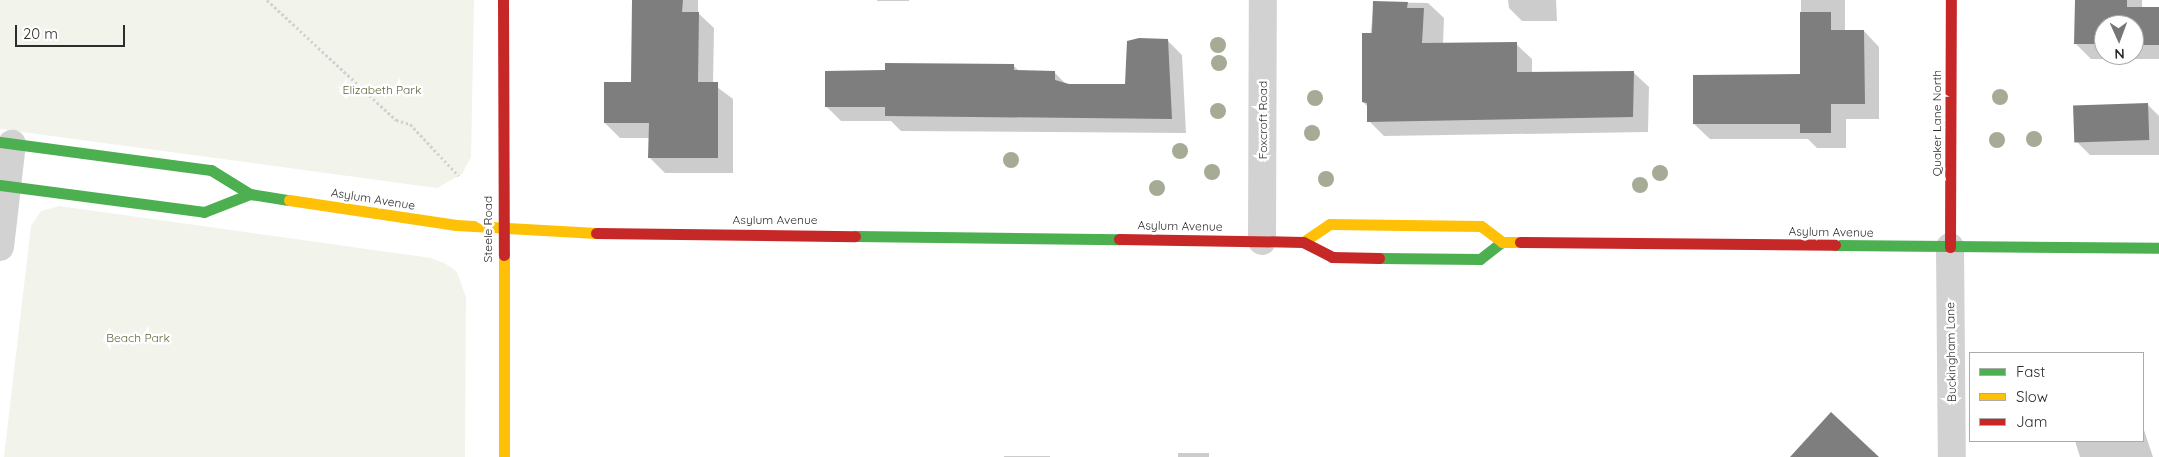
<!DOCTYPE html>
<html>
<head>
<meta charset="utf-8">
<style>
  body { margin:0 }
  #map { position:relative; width:2159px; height:457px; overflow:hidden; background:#fff; font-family:Quicksand,sans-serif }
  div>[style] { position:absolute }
  .green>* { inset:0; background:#f2f3eb }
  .shadow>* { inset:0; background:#0003; transform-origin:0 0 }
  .building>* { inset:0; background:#7e7e7e; transform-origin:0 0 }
  .path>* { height:3px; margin-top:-1.5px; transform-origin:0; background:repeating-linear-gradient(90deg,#d2d2d2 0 2.5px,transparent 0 5px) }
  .street>* { height:28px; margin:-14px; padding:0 14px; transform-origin:14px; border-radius:14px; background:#d2d2d2 }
  .fast>* { height:11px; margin:-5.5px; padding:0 5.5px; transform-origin:5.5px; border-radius:5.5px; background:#4caf50 }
  .slow>* { height:11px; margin:-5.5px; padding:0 5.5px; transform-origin:5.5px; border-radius:5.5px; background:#ffc107 }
  .jam>* { height:11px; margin:-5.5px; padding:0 5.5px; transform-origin:5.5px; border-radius:5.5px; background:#c62828 }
  .trees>* { width:16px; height:16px; margin:-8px; border-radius:50%; background:#a5ab94 }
  span { translate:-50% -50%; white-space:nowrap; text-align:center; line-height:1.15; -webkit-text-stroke:5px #fff; paint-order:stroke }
  .park-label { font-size:12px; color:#5b673c }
  .street-label { font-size:12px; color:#2d2d2d }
  .legend { position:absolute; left:1969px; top:352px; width:175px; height:90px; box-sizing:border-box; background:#fff; border:1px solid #ababab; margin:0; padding:6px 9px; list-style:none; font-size:15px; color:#2d2d2d }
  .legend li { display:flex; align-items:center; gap:10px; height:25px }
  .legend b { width:25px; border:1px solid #ababab }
  .north { position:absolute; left:2094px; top:15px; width:50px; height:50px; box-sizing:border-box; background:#fff; border:1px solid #ababab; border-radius:50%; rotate:178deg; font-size:14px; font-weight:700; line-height:20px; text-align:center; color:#2d2d2d }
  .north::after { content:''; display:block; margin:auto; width:18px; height:22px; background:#767676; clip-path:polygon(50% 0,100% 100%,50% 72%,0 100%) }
  .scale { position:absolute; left:15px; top:25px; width:110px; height:22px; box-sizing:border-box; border:2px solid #2d2d2d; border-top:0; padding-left:6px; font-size:15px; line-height:18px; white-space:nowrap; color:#2d2d2d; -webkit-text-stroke:4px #fff; paint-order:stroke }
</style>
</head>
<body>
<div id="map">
  <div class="green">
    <i style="clip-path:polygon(0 0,474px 0,471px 157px,462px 174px,437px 188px,0 129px)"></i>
    <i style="clip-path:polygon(59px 206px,431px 258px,446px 264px,457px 272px,466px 297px,465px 457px,4px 457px,31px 226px,41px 211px)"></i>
  </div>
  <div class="shadow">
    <i style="clip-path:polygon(633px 0,698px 0,698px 13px,714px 28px,713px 84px,733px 99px,733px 173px,665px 173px,650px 158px,650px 138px,620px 138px,605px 123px,632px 83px)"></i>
    <i style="left:877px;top:0;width:32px;height:1px"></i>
    <i style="clip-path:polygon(1508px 0,1556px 0,1557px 21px,1522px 21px,1509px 8px)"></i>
    <i style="clip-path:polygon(1801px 0,1845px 0,1845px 31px,1864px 31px,1879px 47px,1879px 119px,1846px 119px,1846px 148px,1817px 148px,1808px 139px,1710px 139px,1694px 124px,1801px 75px)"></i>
    <i style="clip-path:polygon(evenodd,2076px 0,2142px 0,2142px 8px,2159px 9px,2159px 59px,2091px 59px,2076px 44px,2076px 0,2104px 25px,2134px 25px,2134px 55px,2104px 55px,2104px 25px)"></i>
    <i style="clip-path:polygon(1374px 2px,1428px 3px,1444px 18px,1443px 44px,1516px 44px,1532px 59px,1532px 73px,1633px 72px,1649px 87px,1648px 132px,1384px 136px,1369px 121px,1368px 107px,1363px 102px)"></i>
    <i style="clip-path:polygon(1167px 40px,1182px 55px,1186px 133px,901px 131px,891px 121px,841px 121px,826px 106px,886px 71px,1013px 65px,1020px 72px,1054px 72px,1067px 85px,1127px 85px)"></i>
    <i style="clip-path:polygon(2148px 105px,2159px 116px,2159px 155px,2090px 155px,2074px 139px)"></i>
    <i style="clip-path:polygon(2143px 427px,2153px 457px,2080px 457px,2075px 441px,2143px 441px)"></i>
    <i style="left:1178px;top:453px;width:31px;height:4px"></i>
    <i style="left:1004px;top:456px;width:46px;height:1px"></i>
  </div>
  <div class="building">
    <i style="clip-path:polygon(632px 0,683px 0,682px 12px,699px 12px,698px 82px,718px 82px,718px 158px,648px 158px,649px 123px,604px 123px,604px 82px,631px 82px)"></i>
    <i style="clip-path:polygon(2075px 0,2127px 0,2127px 7px,2159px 7px,2159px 45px,2134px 45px,2134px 25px,2104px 25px,2104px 44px,2074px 44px)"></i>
    <i style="clip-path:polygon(1373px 1px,1408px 2px,1407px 8px,1424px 8px,1422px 43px,1517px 42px,1517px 72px,1634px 71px,1633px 117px,1367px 122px,1367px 103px,1362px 102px,1362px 33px,1372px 33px)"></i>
    <i style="clip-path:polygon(1800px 12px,1831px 12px,1831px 30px,1864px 30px,1865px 104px,1831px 104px,1831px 133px,1800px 133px,1800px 124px,1693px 124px,1693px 75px,1800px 74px)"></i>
    <i style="clip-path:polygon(1139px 38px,1168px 39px,1172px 119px,885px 116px,885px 107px,825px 107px,825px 71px,885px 70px,885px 63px,1014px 64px,1014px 70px,1055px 71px,1055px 80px,1069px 84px,1125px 84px,1127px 41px)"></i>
    <i style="left:2148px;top:103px;width:37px;height:75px;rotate:88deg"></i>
    <i style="clip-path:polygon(1831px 412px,1879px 457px,1790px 457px)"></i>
  </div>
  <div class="path">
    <i style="left:267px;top:0;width:176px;rotate:42.9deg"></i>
    <i style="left:396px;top:120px;width:15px;rotate:16deg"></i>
    <i style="left:410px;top:124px;width:71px;rotate:46.7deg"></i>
  </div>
  <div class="street">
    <i style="left:1262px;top:241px;width:241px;rotate:-89.8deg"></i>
    <i style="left:0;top:247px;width:104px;rotate:-83.4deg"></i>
    <i style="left:1950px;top:247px;width:210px;rotate:89.5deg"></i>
  </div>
  <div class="fast">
    <i style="left:0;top:142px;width:213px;rotate:7.6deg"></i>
    <i style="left:211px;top:170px;width:46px;rotate:31.6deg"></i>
    <i style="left:250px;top:194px;width:39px;rotate:9deg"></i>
    <i style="left:0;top:185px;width:206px;rotate:7.5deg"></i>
    <i style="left:204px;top:212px;width:49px;rotate:-21.4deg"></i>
    <i style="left:855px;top:236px;width:264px;rotate:0.7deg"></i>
    <i style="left:1835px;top:245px;width:324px;rotate:0.5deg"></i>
    <i style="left:1379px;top:258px;width:101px;rotate:0.6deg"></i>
    <i style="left:1480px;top:259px;width:28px;rotate:-38deg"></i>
  </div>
  <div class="slow">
    <i style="left:289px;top:200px;width:169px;rotate:8.5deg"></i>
    <i style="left:456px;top:225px;width:140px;rotate:3.3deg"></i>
    <i style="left:1303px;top:242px;width:32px;rotate:-34deg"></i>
    <i style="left:1330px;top:224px;width:151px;rotate:0.8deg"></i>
    <i style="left:1481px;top:226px;width:26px;rotate:37deg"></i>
    <i style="left:1502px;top:242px;width:18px"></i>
    <i style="left:504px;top:255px;width:202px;rotate:90deg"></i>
  </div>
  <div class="jam">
    <i style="left:503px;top:0;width:255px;rotate:89.8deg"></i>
    <i style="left:596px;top:233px;width:259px;rotate:0.7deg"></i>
    <i style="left:1119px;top:239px;width:184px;rotate:0.9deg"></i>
    <i style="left:1303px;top:242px;width:33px;rotate:27deg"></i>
    <i style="left:1332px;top:257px;width:47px;rotate:1.2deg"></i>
    <i style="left:1520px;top:242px;width:315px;rotate:0.5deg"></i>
    <i style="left:1950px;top:247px;width:247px;rotate:-89.8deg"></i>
  </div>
  <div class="trees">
    <i style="left:1218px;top:45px"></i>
    <i style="left:1219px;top:63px"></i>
    <i style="left:2000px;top:97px"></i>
    <i style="left:1315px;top:98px"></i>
    <i style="left:1218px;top:111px"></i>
    <i style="left:1312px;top:133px"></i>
    <i style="left:2034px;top:139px"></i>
    <i style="left:1997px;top:140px"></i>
    <i style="left:1180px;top:151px"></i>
    <i style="left:1011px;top:160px"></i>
    <i style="left:1212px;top:172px"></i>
    <i style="left:1660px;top:173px"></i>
    <i style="left:1326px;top:179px"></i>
    <i style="left:1640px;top:185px"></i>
    <i style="left:1157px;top:188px"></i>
  </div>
  <div class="park-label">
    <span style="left:382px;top:90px">Elizabeth Park</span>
    <span style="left:138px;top:338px">Beach Park</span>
  </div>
  <div class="street-label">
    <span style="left:1263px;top:120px;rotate:-90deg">Foxcroft Road</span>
    <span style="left:1937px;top:123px;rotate:-90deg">Quaker Lane North</span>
    <span style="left:373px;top:199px;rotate:9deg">Asylum Avenue</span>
    <span style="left:775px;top:220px">Asylum Avenue</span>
    <span style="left:1180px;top:226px;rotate:1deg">Asylum Avenue</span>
    <span style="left:488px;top:229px;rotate:-90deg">Steele Road</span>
    <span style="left:1831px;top:232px;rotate:1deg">Asylum Avenue</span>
    <span style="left:1951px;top:352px;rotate:-91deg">Buckingham Lane</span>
  </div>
  <ul class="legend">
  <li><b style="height:6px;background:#4caf50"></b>Fast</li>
  <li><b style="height:6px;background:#ffc107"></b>Slow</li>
  <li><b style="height:6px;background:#c62828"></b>Jam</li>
  </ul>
  <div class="north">N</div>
  <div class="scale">20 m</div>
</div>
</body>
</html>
